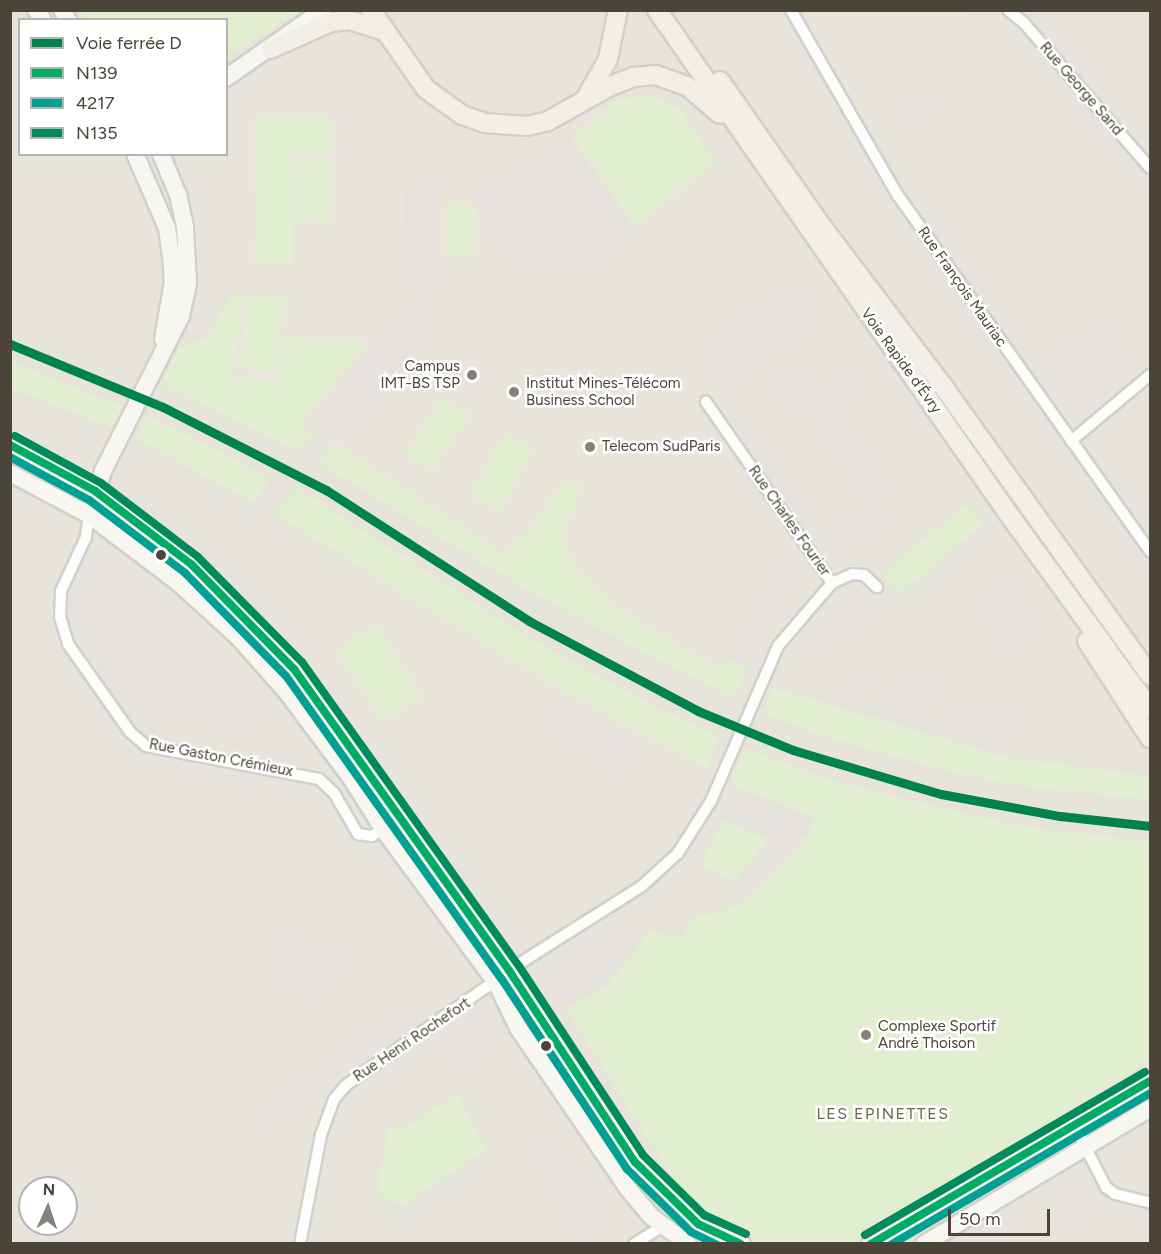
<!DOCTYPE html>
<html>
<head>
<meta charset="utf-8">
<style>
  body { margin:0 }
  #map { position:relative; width:1161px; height:1254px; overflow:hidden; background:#f4f2ee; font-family:Figtree,sans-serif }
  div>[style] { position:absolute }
  .residential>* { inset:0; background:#e7e4dc }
  .education>* { inset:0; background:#eae5da }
  .green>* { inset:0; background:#e1eecf; transform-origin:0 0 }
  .parking>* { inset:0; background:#e6e3df; transform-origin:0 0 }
  .roads { filter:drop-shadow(2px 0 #d2d0cb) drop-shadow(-2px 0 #d2d0cb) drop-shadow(0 2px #d2d0cb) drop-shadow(0 -2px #d2d0cb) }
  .minor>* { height:10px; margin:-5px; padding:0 5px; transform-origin:5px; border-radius:5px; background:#fdfdfc }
  .secondary>* { height:16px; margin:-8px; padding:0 8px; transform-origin:8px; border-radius:8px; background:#f7f6f1 }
  .primary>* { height:18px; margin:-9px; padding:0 9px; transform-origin:9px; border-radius:9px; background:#f2efe6 }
  .bus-1>* { height:8px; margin:-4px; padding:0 4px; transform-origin:4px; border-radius:4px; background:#00ab66 }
  .bus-2>* { height:8px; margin:-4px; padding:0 4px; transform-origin:4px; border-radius:4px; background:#00a092 }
  .bus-3>* { height:8px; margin:-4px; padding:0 4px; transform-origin:4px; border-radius:4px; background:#008b5a }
  .rail-1>* { height:9px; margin:-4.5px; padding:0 4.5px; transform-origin:4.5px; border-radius:4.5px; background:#00824e }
  .dots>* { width:16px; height:16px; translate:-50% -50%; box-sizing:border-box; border:3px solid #fff; border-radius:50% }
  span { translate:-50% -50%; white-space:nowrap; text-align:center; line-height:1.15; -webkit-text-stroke:5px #fff; paint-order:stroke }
  .street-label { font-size:15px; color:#4b4439 }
  .poi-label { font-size:15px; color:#4b4439 }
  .right { translate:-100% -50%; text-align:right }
  .left { translate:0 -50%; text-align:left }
  .neighbourhood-label { font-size:16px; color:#6e6250; letter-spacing:1.5px }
  .frame { position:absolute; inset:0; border:12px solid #4b4439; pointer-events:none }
  .legend { position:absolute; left:18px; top:18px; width:210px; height:138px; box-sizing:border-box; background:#fff; border:2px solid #b7b4b0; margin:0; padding:8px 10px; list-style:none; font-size:18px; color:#4b4439 }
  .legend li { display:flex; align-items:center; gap:12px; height:30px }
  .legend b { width:30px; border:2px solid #b7b4b0 }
  .north { position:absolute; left:18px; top:1176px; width:60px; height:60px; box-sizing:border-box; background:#fff; border:2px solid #b7b4b0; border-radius:50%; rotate:3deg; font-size:16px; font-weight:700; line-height:24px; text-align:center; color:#4b4439 }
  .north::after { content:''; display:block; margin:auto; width:21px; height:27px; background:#868178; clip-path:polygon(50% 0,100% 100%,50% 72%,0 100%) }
  .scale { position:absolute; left:948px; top:1209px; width:102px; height:27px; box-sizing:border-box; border:3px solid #4b4439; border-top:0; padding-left:8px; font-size:18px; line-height:21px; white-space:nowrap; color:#4b4439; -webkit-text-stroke:4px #fff; paint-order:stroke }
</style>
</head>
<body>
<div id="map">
  <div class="residential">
    <i style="clip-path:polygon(evenodd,11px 11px,1150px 11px,1150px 1243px,11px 1243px,11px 11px,20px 20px,226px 20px,226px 154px,20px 154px,20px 20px,11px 11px,30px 1188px,66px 1188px,66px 1224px,30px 1224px,30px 1188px)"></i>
  </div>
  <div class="education">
    <i style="clip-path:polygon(796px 11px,961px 11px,994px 44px,1072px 106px,1112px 154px,1044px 214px,1017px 175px,948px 236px,882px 145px,934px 107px,917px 79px,870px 129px)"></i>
    <i style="clip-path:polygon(342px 63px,381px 69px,442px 153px,508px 147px,536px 151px,602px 107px,674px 118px,824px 316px,720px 388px,708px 386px,684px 403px,735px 475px,815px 571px,749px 667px,724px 654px,717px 670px,504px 559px,331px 449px,329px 436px,183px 364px,235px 319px,245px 278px,252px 212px,236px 128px,244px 112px)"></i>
    <i style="clip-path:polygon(373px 576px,544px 679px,689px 759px,640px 850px,622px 840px,599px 880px,583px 871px,510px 921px,485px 899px,318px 666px,320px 641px)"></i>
  </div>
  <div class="green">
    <i style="clip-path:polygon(81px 11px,301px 11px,227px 57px,226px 20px,87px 19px)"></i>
    <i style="clip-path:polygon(652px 94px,682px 111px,714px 161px,636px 225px,573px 138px,616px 101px)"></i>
    <i style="clip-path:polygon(255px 117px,330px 118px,330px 155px,292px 155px,292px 264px,255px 264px)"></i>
    <i style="left:295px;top:161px;width:36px;height:60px"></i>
    <i style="left:447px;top:205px;width:28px;height:51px;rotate:2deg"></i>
    <i style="clip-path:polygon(232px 295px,244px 295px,232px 376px,278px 381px,284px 337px,366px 343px,298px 425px,313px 434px,297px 451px,161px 385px,179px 347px,207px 337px)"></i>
    <i style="left:248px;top:295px;width:36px;height:73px;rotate:6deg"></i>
    <i style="clip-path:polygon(11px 362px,34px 371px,124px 407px,113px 428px,11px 388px)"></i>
    <i style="left:442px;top:398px;width:31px;height:66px;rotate:33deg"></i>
    <i style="clip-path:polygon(148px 416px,210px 446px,271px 479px,253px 502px,136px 439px)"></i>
    <i style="left:505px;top:435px;width:32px;height:69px;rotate:30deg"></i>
    <i style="clip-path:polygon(333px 443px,503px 554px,531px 531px,566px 479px,580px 488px,561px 535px,578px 571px,620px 610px,720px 671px,727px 659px,746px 669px,733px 699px,527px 590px,317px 462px)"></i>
    <i style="clip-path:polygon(297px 488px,538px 643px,661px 710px,719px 735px,707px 769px,544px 679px,274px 514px)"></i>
    <i style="left:966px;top:504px;width:26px;height:109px;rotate:50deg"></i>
    <i style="left:375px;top:625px;width:84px;height:46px;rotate:56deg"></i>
    <i style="clip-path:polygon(773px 688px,1005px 757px,1148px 776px,1150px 800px,1019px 786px,940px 769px,830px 738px,762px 714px)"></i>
    <i style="clip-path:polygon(745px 748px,834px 781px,945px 809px,1031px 828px,1150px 841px,1150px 1061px,854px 1243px,757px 1243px,721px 1233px,684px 1196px,566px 1009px,608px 986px,650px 931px,681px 938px,694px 918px,742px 905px,799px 850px,815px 817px,735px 787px,731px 781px)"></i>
    <i style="clip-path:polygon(722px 820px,767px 839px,735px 881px,701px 865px)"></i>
    <i style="clip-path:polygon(456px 1094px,487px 1150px,404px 1205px,384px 1200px,377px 1188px,389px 1129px,409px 1125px)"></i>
  </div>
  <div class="parking">
    <i style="left:915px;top:82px;width:26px;height:26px;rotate:51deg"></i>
    <i style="clip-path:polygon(569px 137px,633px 228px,602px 254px,580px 267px,529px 265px,521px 253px,512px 259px,465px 192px,529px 154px,592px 240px,599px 234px,541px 155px)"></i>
    <i style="clip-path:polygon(431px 149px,440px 149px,437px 285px,414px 283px,414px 273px,401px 272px,405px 185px,417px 186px)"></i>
    <i style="left:786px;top:276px;width:51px;height:114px;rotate:55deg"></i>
    <i style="clip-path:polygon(410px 301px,429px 314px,407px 341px,415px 347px,340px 438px,312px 419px)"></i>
    <i style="left:1091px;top:319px;width:65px;height:62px;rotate:51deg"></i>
    <i style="clip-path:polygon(787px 357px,813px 395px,806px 400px,789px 398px,767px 368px)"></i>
    <i style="left:842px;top:369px;width:26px;height:34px;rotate:53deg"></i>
    <i style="left:824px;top:408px;width:105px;height:11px;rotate:55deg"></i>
    <i style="clip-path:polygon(805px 420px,845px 474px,839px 478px,800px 423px)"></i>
    <i style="left:742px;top:426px;width:115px;height:9px;rotate:54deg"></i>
    <i style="clip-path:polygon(846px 502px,852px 510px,875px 509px,880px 516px,842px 545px,820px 521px)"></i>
    <i style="clip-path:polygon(777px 550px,789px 557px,784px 567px,792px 572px,759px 628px,745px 666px,727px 655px)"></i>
    <i style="clip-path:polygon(87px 555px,108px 570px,114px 563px,183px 617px,247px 680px,250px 721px,163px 704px,140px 736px,78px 645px,64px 615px,73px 580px)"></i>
    <i style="left:997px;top:577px;width:65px;height:32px;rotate:54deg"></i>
    <i style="left:857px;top:594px;width:18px;height:73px;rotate:56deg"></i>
    <i style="clip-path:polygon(917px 659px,937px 686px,911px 704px,841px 685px,844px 674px,884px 686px)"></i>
    <i style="left:797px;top:681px;width:139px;height:11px;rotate:17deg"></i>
    <i style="clip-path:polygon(554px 694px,642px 741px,627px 771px,581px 746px,584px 740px,541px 717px)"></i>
    <i style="left:943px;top:698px;width:74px;height:30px;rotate:13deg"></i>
    <i style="clip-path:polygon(735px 787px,815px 817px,808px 835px,788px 843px,723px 817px)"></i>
    <i style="clip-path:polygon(608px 922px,634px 945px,566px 1003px,540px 965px)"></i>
    <i style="left:273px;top:933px;width:63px;height:46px;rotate:10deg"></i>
    <i style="clip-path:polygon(396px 1007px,413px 1011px,410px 1025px,339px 1077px,332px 1068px,326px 1069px,318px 1090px,286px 1115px,281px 1108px,260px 1121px,250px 1106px,310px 1064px,317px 1071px,326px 1064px,333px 1046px)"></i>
    <i style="clip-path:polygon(482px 1012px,489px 1021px,486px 1034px,490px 1040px,450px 1068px,438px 1053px,446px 1048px,441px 1039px)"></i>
    <i style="clip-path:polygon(541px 1133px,605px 1220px,578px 1239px,558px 1203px,565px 1199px,525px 1144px)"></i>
    <i style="left:1078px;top:1179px;width:27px;height:43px;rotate:57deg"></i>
  </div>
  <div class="roads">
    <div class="minor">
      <i style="left:791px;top:10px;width:212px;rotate:60.1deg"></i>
      <i style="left:897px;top:194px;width:438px;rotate:54.7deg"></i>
      <i style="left:1008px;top:10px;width:21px;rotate:39deg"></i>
      <i style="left:1024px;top:23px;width:192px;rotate:49deg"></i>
      <i style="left:1071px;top:441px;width:103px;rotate:-39.9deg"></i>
      <i style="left:89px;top:515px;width:22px;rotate:98deg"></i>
      <i style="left:86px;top:537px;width:60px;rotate:114.8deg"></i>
      <i style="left:61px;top:591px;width:26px;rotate:92deg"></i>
      <i style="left:60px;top:617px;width:28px;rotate:73deg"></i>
      <i style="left:68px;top:644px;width:108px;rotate:54.8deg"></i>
      <i style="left:130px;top:732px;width:21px;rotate:41deg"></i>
      <i style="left:146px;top:746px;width:176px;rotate:10.8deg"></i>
      <i style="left:319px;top:779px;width:21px;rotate:43deg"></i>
      <i style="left:334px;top:793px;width:48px;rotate:59.7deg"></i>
      <i style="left:358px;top:834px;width:14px;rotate:8deg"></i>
      <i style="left:372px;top:836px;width:13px;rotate:-32deg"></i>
      <i style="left:832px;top:583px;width:22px;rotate:-24deg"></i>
      <i style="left:852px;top:574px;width:12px;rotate:5deg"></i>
      <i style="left:864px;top:575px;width:18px;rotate:43deg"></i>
      <i style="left:1075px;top:1127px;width:68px;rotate:62.7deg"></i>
      <i style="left:1106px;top:1187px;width:11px;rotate:38deg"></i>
      <i style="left:1115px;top:1194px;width:36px;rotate:14deg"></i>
      <i style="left:300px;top:1244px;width:111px;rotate:-79.1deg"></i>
      <i style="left:321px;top:1135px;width:38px;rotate:-70deg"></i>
      <i style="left:334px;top:1099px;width:18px;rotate:-49deg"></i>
      <i style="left:346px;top:1085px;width:218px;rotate:-34.9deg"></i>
      <i style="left:525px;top:960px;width:138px;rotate:-32.3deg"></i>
      <i style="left:642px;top:886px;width:49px;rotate:-42.5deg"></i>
      <i style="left:678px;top:853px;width:62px;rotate:-57.6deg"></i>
      <i style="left:711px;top:801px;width:169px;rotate:-66.6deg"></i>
      <i style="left:778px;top:646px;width:83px;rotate:-49.4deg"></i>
      <i style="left:832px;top:583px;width:221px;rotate:-124.8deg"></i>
      <i style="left:634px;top:1244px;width:34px;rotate:-32deg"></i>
    </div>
    <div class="secondary">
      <i style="left:36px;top:10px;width:12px;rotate:55deg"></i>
      <i style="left:62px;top:10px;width:12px;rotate:59deg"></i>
      <i style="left:226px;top:78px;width:118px;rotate:-35deg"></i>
      <i style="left:135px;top:154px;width:81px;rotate:66.6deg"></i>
      <i style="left:167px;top:228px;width:27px;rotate:82deg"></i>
      <i style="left:171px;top:255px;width:27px;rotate:86deg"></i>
      <i style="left:173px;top:282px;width:58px;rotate:100deg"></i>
      <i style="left:10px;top:445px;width:97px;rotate:28.4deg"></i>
      <i style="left:95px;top:491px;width:42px;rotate:36.3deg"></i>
      <i style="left:129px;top:516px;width:80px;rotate:37.9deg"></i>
      <i style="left:192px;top:565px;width:81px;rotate:44deg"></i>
      <i style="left:250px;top:621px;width:65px;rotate:47.5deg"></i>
      <i style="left:294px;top:669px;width:372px;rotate:54.5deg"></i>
      <i style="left:510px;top:972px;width:227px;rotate:56.7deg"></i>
      <i style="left:635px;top:1162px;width:88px;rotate:44.5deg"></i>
      <i style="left:698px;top:1224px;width:48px;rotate:24.4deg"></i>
      <i style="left:10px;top:473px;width:89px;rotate:28deg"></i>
      <i style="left:89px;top:515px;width:113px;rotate:37.1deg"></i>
      <i style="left:179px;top:583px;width:81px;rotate:42.5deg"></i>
      <i style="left:239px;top:638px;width:71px;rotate:48.4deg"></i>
      <i style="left:286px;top:691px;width:109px;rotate:53.2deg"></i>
      <i style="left:351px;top:778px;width:60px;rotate:57.9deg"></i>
      <i style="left:383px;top:829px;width:190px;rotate:53.6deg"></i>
      <i style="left:496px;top:982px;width:51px;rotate:64.4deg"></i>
      <i style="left:518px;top:1028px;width:196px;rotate:55.6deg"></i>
      <i style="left:629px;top:1190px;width:35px;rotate:50deg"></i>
      <i style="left:652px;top:1217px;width:45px;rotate:36.9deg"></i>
      <i style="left:89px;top:515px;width:46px;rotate:-72.3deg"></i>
      <i style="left:103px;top:471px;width:174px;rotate:-63.3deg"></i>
      <i style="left:181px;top:316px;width:34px;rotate:-78deg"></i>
      <i style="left:188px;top:283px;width:56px;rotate:-93.1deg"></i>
      <i style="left:185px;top:227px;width:33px;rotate:-102deg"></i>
      <i style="left:178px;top:195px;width:44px;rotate:-112.5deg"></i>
      <i style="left:870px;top:1244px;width:324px;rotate:-30.2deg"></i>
      <i style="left:924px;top:1244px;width:264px;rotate:-31deg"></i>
    </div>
    <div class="primary">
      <i style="left:371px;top:10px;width:96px;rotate:55.2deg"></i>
      <i style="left:426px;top:89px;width:44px;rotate:35.8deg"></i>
      <i style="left:462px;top:115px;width:24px;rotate:19deg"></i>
      <i style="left:485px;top:123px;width:42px;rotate:4.1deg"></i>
      <i style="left:527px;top:126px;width:22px;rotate:-13deg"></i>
      <i style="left:548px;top:121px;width:71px;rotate:-29.4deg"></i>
      <i style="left:610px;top:86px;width:25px;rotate:-21deg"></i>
      <i style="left:633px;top:77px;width:23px;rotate:-5deg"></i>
      <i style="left:656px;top:75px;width:33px;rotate:20deg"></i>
      <i style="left:687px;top:86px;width:43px;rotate:40.3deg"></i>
      <i style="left:657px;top:10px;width:617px;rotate:55.1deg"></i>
      <i style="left:1010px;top:516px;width:238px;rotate:54deg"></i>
      <i style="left:270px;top:49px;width:67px;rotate:-23.9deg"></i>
      <i style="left:331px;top:22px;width:18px;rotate:-6deg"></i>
      <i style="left:349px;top:20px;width:37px;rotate:17deg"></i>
      <i style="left:720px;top:81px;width:179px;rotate:55deg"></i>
      <i style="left:823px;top:228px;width:202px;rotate:52.8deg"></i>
      <i style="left:945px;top:389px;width:352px;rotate:54.4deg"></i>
      <i style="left:586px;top:98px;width:45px;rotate:-60.6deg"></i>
      <i style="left:608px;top:59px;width:50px;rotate:-78.5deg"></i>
      <i style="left:1087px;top:641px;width:116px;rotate:57deg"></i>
    </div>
  </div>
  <div class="bus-1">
    <i style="left:10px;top:445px;width:97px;rotate:28.4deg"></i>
    <i style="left:95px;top:491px;width:122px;rotate:37.3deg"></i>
    <i style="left:192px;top:565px;width:146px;rotate:45.6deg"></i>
    <i style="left:294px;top:669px;width:372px;rotate:54.5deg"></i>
    <i style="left:510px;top:972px;width:227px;rotate:56.7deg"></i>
    <i style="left:635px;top:1162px;width:88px;rotate:44.5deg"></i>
    <i style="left:698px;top:1224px;width:47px;rotate:24.9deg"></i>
    <i style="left:871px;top:1244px;width:323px;rotate:-30.3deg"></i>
  </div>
  <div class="bus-2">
    <i style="left:10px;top:457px;width:90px;rotate:28.6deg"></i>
    <i style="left:89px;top:500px;width:121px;rotate:37.2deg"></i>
    <i style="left:185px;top:573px;width:144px;rotate:45.6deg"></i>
    <i style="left:286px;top:676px;width:371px;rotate:54.6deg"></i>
    <i style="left:501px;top:978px;width:229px;rotate:56.6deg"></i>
    <i style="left:627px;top:1169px;width:90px;rotate:44.5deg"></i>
    <i style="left:691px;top:1232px;width:28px;rotate:26deg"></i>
    <i style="left:892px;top:1244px;width:299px;rotate:-30.3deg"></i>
  </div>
  <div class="bus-3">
    <i style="left:15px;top:436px;width:98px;rotate:28.7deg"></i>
    <i style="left:101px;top:483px;width:122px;rotate:37.3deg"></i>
    <i style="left:198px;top:557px;width:148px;rotate:45.3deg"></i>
    <i style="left:302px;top:662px;width:374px;rotate:54.5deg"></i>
    <i style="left:519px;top:966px;width:226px;rotate:56.7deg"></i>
    <i style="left:643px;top:1155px;width:86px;rotate:44.5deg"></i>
    <i style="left:704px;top:1215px;width:46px;rotate:24.3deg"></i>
    <i style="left:865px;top:1235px;width:324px;rotate:-30.2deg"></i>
  </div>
  <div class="rail-1">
    <i style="left:10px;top:344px;width:165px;rotate:22.4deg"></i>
    <i style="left:163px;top:407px;width:183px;rotate:27deg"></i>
    <i style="left:326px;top:490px;width:242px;rotate:32.8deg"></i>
    <i style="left:529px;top:621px;width:191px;rotate:28deg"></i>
    <i style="left:698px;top:711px;width:103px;rotate:22.3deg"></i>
    <i style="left:793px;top:750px;width:154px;rotate:16.6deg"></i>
    <i style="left:941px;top:794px;width:121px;rotate:10.5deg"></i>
    <i style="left:1060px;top:816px;width:91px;rotate:6.3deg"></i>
  </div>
  <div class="dots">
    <i style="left:472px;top:375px;background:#868178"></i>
    <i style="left:514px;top:392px;background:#868178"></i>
    <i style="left:590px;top:447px;background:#868178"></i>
    <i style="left:161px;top:555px;background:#4b4439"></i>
    <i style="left:866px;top:1035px;background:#868178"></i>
    <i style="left:546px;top:1046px;background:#4b4439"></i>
  </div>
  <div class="street-label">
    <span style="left:1081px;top:89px;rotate:49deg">Rue George Sand</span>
    <span style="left:962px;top:287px;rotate:55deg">Rue François Mauriac</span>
    <span style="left:901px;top:361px;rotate:54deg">Voie Rapide d'Évry</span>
    <span style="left:789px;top:521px;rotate:55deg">Rue Charles Fourier</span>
    <span style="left:221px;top:758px;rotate:11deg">Rue Gaston Crémieux</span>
    <span style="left:412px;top:1040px;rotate:-34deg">Rue Henri Rochefort</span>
  </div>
  <div class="poi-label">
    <span class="right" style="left:460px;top:375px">Campus<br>IMT-BS TSP</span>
    <span class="left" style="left:526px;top:392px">Institut Mines-Télécom<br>Business School</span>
    <span class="left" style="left:602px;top:447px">Telecom SudParis</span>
    <span class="left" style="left:878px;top:1035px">Complexe Sportif<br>André Thoison</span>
  </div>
  <div class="neighbourhood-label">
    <span style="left:883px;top:1114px">LES EPINETTES</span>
  </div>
  <div class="frame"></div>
  <ul class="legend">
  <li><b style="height:8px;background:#00824e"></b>Voie ferrée D</li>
  <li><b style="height:8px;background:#00ab66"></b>N139</li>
  <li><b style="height:8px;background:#00a092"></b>4217</li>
  <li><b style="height:8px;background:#008b5a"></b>N135</li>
  </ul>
  <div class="north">N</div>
  <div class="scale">50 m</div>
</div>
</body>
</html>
